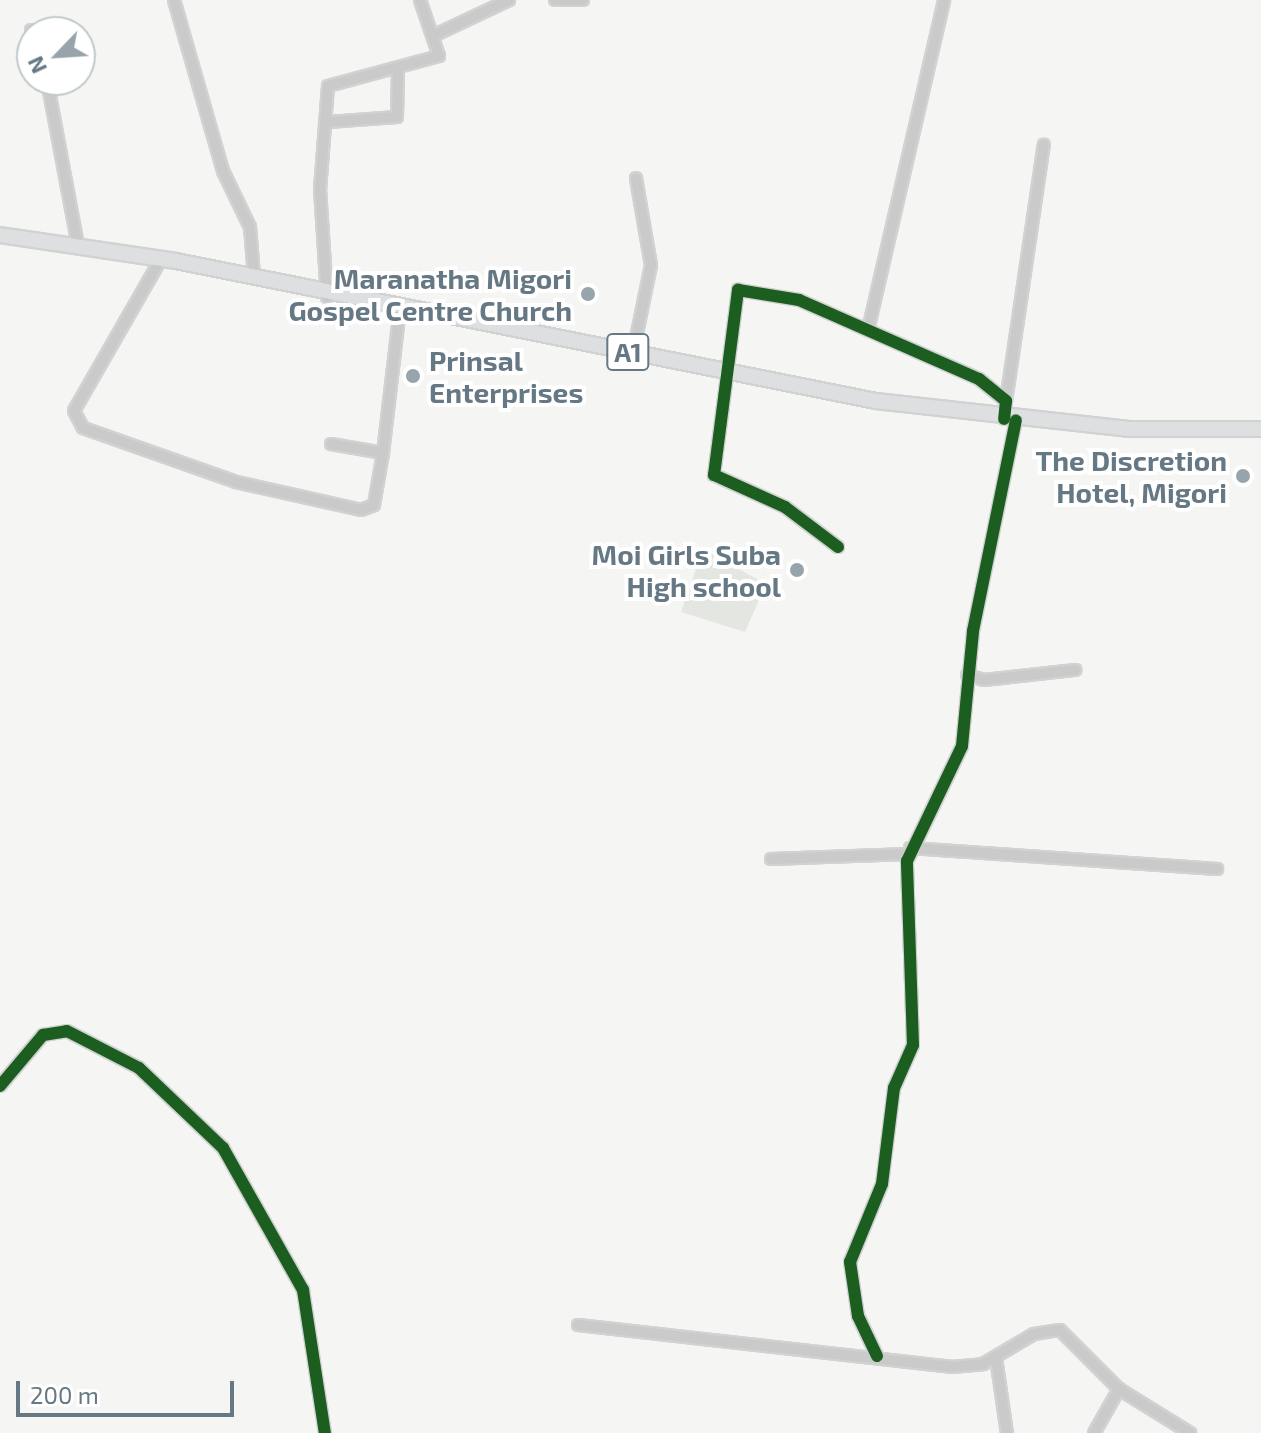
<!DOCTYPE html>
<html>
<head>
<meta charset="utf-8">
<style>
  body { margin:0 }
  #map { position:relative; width:1261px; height:1433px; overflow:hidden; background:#f5f5f4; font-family:"Exo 2",sans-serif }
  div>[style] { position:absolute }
  .green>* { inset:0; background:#e4e7e1 }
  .roads { filter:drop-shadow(2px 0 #d1d2d2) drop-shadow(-2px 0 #d1d2d2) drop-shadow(0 2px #d1d2d2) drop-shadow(0 -2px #d1d2d2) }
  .minor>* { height:10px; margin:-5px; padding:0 5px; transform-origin:5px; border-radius:5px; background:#cacacb }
  .highway>* { height:14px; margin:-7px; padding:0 7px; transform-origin:7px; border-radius:7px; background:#dedfe0 }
  .cycleway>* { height:12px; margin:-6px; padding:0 6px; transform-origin:6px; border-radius:6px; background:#1b5e20 }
  .dots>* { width:22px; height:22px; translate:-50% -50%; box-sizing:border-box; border:4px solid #fff; border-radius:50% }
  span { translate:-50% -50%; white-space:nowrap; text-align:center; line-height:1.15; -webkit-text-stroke:8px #fff; paint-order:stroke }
  .shield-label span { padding:2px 6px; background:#fff; border:2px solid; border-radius:6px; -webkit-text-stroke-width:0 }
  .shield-label { font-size:26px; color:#657884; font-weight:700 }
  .poi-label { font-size:28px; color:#657884; font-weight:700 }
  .right { translate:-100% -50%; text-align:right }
  .left { translate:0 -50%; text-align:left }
  .north { position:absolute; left:16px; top:16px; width:80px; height:80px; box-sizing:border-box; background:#fff; border:2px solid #c1c9ce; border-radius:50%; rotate:245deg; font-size:22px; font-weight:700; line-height:32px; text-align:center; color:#657884 }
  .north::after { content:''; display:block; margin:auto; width:28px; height:36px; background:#97a4ab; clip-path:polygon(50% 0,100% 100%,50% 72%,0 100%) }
  .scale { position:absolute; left:16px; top:1381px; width:218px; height:36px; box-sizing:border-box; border:4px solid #657884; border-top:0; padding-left:10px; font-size:24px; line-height:28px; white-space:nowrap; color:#657884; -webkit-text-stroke:6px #fff; paint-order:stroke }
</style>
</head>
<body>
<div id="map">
  <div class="green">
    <i style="clip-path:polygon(703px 549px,766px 584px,745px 632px,681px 612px)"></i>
  </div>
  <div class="roads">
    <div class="minor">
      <i style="left:174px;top:0;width:178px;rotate:74deg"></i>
      <i style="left:223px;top:171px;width:62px;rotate:64.3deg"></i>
      <i style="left:250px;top:227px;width:49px;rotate:85.3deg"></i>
      <i style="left:555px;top:0;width:28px"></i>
      <i style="left:31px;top:30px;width:3px;rotate:72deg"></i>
      <i style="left:435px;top:35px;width:82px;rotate:-25.3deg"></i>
      <i style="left:47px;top:80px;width:168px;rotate:79.4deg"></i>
      <i style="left:328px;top:122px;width:69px;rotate:-4.1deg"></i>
      <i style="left:397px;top:117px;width:49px;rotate:-88.8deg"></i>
      <i style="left:161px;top:259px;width:175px;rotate:119.8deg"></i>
      <i style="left:74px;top:411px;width:19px;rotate:62deg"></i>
      <i style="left:83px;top:428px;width:162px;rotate:19.4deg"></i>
      <i style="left:236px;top:482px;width:128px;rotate:12.6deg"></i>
      <i style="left:361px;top:510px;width:14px;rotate:-21deg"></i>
      <i style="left:374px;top:505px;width:53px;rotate:-80.2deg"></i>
      <i style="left:327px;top:297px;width:107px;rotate:-93.7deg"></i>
      <i style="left:320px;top:190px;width:104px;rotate:-85.6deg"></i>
      <i style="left:328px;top:86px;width:115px;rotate:-15.1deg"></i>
      <i style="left:439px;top:56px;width:59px;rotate:-108.7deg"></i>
      <i style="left:868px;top:330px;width:339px;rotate:-77deg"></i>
      <i style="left:633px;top:353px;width:90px;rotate:-78.4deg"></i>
      <i style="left:651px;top:265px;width:88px;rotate:-99.8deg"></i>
      <i style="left:1006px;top:401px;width:259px;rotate:-81.6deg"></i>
      <i style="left:331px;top:444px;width:53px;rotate:9.8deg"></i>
      <i style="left:383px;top:453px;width:145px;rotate:-83.3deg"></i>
      <i style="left:838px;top:547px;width:66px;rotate:-143deg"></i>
      <i style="left:785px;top:507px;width:78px;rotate:-155.7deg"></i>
      <i style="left:714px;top:475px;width:187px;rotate:-82.6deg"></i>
      <i style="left:738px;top:290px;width:62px;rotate:9.3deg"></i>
      <i style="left:799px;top:300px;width:197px;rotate:23.7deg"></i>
      <i style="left:979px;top:379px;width:35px;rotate:39deg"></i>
      <i style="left:1006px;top:401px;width:18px;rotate:96deg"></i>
      <i style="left:967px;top:675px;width:18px;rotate:16deg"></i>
      <i style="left:984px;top:680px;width:92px;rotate:-6.3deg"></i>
      <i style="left:910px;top:848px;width:308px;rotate:3.9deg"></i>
      <i style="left:771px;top:859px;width:137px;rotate:-2.1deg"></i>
      <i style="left:0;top:1086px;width:67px;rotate:-49.9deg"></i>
      <i style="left:43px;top:1035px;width:24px;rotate:-9deg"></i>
      <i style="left:67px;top:1031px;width:81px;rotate:27.2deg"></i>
      <i style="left:139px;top:1068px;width:116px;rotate:43.6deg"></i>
      <i style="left:223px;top:1148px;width:163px;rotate:60.6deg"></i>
      <i style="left:303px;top:1290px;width:145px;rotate:81.3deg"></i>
      <i style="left:578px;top:1325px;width:375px;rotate:6.4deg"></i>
      <i style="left:951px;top:1367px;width:32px;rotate:-5deg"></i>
      <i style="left:983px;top:1364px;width:59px;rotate:-30.5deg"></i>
      <i style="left:1034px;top:1334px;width:26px;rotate:-9deg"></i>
      <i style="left:1060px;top:1330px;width:83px;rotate:45deg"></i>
      <i style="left:1119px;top:1389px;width:84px;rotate:31.8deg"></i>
      <i style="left:877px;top:1356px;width:44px;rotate:-115.4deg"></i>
      <i style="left:858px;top:1316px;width:55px;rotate:-98.4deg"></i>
      <i style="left:850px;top:1262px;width:84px;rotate:-67.7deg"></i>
      <i style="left:882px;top:1184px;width:97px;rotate:-82.9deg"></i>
      <i style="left:894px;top:1088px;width:47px;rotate:-66.2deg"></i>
      <i style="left:913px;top:1045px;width:184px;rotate:-91.9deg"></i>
      <i style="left:907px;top:861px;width:127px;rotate:-64.4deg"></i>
      <i style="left:962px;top:746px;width:116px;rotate:-84.5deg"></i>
      <i style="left:973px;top:631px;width:215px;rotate:-78.5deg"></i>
      <i style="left:996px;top:1358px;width:76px;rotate:81.7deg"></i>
      <i style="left:1094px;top:1433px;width:51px;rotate:-60.4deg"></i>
    </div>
    <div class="highway">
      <i style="left:0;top:235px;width:178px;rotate:8.4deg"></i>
      <i style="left:176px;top:261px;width:714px;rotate:11.31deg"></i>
      <i style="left:876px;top:401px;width:254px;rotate:6.3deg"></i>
      <i style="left:1128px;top:429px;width:133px"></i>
    </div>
  </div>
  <div class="cycleway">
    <i style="left:838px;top:547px;width:66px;rotate:-143deg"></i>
    <i style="left:785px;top:507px;width:78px;rotate:-155.7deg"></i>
    <i style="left:714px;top:475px;width:187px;rotate:-82.6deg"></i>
    <i style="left:738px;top:290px;width:62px;rotate:9.3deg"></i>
    <i style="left:799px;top:300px;width:197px;rotate:23.7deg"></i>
    <i style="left:979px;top:379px;width:35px;rotate:39deg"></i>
    <i style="left:1006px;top:401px;width:18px;rotate:96deg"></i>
    <i style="left:0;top:1086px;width:67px;rotate:-49.9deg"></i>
    <i style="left:43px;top:1035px;width:24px;rotate:-9deg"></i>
    <i style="left:67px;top:1031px;width:81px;rotate:27.2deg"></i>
    <i style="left:139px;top:1068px;width:116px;rotate:43.6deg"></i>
    <i style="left:223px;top:1148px;width:163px;rotate:60.6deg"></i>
    <i style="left:303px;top:1290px;width:145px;rotate:81.3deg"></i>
    <i style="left:877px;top:1356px;width:44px;rotate:-115.4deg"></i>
    <i style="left:858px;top:1316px;width:55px;rotate:-98.4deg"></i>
    <i style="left:850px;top:1262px;width:84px;rotate:-67.7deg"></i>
    <i style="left:882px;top:1184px;width:97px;rotate:-82.9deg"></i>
    <i style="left:894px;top:1088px;width:47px;rotate:-66.2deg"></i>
    <i style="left:913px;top:1045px;width:184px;rotate:-91.9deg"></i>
    <i style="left:907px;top:861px;width:127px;rotate:-64.4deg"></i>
    <i style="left:962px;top:746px;width:116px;rotate:-84.5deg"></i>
    <i style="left:973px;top:631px;width:215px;rotate:-78.5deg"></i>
  </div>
  <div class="dots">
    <i style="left:588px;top:294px;background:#97a4ab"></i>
    <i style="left:413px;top:376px;background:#97a4ab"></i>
    <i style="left:1243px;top:476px;background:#97a4ab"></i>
    <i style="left:797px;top:570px;background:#97a4ab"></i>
  </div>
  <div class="shield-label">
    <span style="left:628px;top:352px">A1</span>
  </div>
  <div class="poi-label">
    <span class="right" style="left:572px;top:294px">Maranatha Migori<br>Gospel Centre Church</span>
    <span class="left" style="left:429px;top:376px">Prinsal<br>Enterprises</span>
    <span class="right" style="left:1227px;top:476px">The Discretion<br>Hotel, Migori</span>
    <span class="right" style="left:781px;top:570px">Moi Girls Suba<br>High school</span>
  </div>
  <div class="north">N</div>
  <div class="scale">200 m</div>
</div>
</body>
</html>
